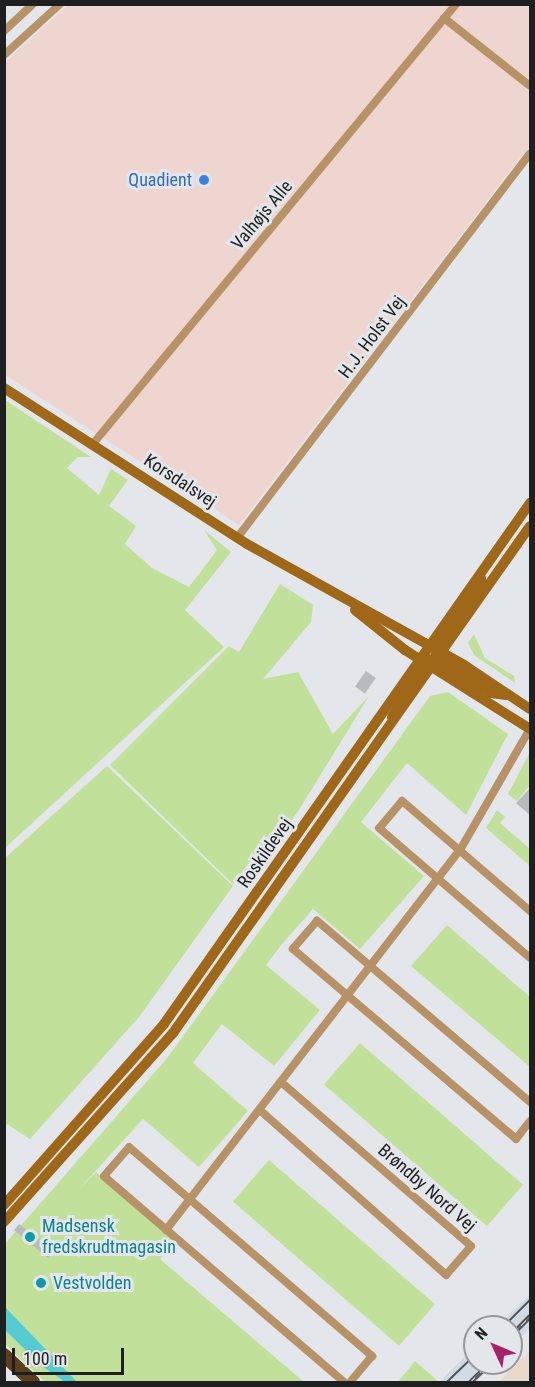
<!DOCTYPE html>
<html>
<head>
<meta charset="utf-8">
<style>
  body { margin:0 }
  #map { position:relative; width:535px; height:1387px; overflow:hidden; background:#e3e6ea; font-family:"Roboto Condensed",sans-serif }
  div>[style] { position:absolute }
  .built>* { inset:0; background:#d2dae4 }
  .industrial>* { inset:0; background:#efd5cf }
  .education>* { inset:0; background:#ecd8c9 }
  .green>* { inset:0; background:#c1e19b; transform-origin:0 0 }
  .water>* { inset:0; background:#55cbd2 }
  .building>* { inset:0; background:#b8bbbe; transform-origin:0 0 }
  .street>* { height:8px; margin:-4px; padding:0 4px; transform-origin:4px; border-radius:4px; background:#b79266 }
  .secondary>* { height:10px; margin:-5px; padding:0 5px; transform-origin:5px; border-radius:5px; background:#9e6818 }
  .highway>* { height:14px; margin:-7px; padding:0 7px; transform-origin:7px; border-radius:7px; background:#5b3f19 }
  .tram>* { height:1.5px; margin:-0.75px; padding:0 0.75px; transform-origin:0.75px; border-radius:0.75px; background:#515355 }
  .rail>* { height:4.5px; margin-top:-2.25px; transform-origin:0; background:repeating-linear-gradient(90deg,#e3e6ea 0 7px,#515355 0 14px); box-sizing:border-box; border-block:2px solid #515355 }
  .dots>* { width:16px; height:16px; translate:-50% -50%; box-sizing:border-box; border:3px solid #e3e6ea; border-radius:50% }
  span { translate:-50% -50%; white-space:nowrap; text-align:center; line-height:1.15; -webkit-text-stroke:6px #e3e6ea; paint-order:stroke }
  .shop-label { font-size:18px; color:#366cbe }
  .right { translate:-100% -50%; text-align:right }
  .street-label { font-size:18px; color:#1e1f20 }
  .culture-label { font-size:18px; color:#0d838f }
  .left { translate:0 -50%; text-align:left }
  .frame { position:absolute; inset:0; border:6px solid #1e1f20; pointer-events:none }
  .north { position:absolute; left:463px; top:1315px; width:60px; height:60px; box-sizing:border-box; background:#e3e6ea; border:2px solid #949699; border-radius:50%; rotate:314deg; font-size:16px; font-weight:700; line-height:24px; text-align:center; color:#1e1f20 }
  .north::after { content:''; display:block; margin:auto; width:21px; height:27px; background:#a82067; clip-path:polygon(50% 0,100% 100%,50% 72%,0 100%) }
  .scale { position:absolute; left:12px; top:1348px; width:112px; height:27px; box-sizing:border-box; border:3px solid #1e1f20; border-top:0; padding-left:8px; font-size:18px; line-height:21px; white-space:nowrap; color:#1e1f20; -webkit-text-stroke:4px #e3e6ea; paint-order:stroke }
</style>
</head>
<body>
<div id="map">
  <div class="built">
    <i style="clip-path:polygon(530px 1294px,530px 1328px,511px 1347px,511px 1327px,496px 1327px)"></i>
    <i style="clip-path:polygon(475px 1347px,475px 1363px,495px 1363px,475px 1382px,439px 1382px)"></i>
  </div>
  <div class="industrial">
    <i style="clip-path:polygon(68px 5px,530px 5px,530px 145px,239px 525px,5px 375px,5px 62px)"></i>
  </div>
  <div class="education">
    <i style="clip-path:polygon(530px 1351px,530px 1382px,499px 1382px)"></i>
  </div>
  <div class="green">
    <i style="clip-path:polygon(5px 400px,91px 457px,78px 457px,67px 468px,99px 495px,111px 469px,128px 480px,109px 506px,136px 526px,125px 544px,152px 568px,189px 587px,217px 550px,204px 530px,231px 552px,185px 610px,224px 647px,5px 848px)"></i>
    <i style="clip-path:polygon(280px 584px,313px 605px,311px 622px,263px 679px,298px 672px,333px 734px,369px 696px,299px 810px,291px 821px,282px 819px,233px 884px,110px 765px,229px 646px,239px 652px)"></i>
    <i style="clip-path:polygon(474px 634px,485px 658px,514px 676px,515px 683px,474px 655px,468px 643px)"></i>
    <i style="clip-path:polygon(448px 692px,508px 734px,466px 815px,407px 763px,361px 822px,424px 876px,360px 949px,313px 909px,282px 944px,266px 965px,320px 1010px,274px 1066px,222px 1024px,193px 1063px,248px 1111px,199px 1167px,143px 1119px,79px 1189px,96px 1172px,175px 1242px,160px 1259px,304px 1382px,45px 1382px,5px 1344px,4px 1245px,168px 1057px,430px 696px)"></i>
    <i style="clip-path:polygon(530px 752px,530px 785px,517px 801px,508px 794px)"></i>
    <i style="clip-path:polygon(107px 766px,233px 886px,139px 1017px,30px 1139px,5px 1123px,5px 858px)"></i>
    <i style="clip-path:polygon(497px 810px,505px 817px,500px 823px,530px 849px,530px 866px,486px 828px)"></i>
    <i style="clip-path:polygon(447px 925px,530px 997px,530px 1067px,411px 966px)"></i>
    <i style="left:360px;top:1043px;width:216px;height:55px;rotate:41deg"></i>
    <i style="left:269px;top:1160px;width:220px;height:55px;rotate:41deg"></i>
    <i style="clip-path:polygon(415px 1361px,439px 1382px,398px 1382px)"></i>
  </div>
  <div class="water">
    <i style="clip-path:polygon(4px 1307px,5px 1307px,77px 1382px,65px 1382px,42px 1366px,5px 1330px)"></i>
  </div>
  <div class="building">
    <i style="left:366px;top:671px;width:12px;height:19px;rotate:35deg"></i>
    <i style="clip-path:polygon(531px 787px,531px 816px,516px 803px)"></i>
    <i style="clip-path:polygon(19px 1224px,47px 1245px,54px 1245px,48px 1258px,14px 1230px)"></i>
  </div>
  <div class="street">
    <i style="left:444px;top:18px;width:110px;rotate:38.3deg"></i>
    <i style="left:4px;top:31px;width:40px;rotate:-43deg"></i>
    <i style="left:4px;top:55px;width:76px;rotate:-42.3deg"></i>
    <i style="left:92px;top:445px;width:572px;rotate:-50.46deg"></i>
    <i style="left:237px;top:538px;width:483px;rotate:-52.7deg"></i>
    <i style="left:530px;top:911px;width:169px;rotate:-139.3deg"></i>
    <i style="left:402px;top:801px;width:35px;rotate:130deg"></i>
    <i style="left:379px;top:828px;width:199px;rotate:40.7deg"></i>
    <i style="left:530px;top:1102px;width:280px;rotate:-139.6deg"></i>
    <i style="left:317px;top:921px;width:37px;rotate:131deg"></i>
    <i style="left:293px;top:949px;width:293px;rotate:40.4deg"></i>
    <i style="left:516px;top:1139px;width:23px;rotate:-52deg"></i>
    <i style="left:262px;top:1112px;width:246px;rotate:41.5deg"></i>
    <i style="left:446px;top:1275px;width:38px;rotate:-49deg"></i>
    <i style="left:471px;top:1246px;width:248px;rotate:-139.2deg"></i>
    <i style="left:166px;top:1230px;width:480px;rotate:-52.3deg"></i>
    <i style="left:460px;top:850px;width:140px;rotate:-60deg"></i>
    <i style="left:344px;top:1382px;width:316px;rotate:-139.4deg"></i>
    <i style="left:104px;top:1176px;width:38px;rotate:-49deg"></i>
    <i style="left:129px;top:1147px;width:321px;rotate:40.7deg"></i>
    <i style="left:372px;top:1356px;width:34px;rotate:130deg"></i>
  </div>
  <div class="secondary">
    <i style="left:4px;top:388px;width:289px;rotate:32.7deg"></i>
    <i style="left:247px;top:544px;width:248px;rotate:29.1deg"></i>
    <i style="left:464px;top:665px;width:79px;rotate:33.7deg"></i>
    <i style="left:355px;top:610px;width:64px;rotate:38.7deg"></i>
    <i style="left:405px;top:650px;width:148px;rotate:32.3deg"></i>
    <i style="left:435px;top:656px;width:90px;rotate:-59.1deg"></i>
    <i style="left:435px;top:658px;width:66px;rotate:32deg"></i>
    <i style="left:491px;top:693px;width:15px;rotate:8deg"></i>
    <i style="left:392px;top:717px;width:68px;rotate:-58.2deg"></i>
    <i style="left:4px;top:1205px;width:242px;rotate:-48.5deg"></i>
    <i style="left:164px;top:1024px;width:637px;rotate:-54.91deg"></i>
    <i style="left:4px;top:1222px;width:254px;rotate:-48.2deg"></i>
    <i style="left:173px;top:1033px;width:620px;rotate:-54.85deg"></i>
  </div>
  <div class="highway">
    <i style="left:4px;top:1355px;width:40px;rotate:43deg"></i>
  </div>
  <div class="tram">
    <i style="left:503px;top:1327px;width:38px;rotate:-45deg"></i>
    <i style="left:447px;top:1382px;width:39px;rotate:-44deg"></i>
  </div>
  <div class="rail">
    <i style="left:511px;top:1335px;width:27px;rotate:-45deg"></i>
    <i style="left:470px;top:1382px;width:28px;rotate:-44deg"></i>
  </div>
  <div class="dots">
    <i style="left:204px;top:180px;background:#3f7fe0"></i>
    <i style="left:30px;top:1237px;background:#0f9aa8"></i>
    <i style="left:41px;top:1283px;background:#0f9aa8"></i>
  </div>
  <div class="shop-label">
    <span class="right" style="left:192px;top:180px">Quadient</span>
  </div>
  <div class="street-label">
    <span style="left:262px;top:215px;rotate:-50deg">Valhøjs Alle</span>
    <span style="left:372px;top:337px;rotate:-53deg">H.J. Holst Vej</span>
    <span style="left:180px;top:481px;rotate:33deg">Korsdalsvej</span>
    <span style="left:265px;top:853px;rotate:-55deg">Roskildevej</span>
    <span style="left:427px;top:1188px;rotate:41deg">Brøndby Nord Vej</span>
  </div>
  <div class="culture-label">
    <span class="left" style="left:42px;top:1237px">Madsensk<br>fredskrudtmagasin</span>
    <span class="left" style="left:53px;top:1283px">Vestvolden</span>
  </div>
  <div class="frame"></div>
  <div class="north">N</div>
  <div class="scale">100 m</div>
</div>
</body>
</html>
